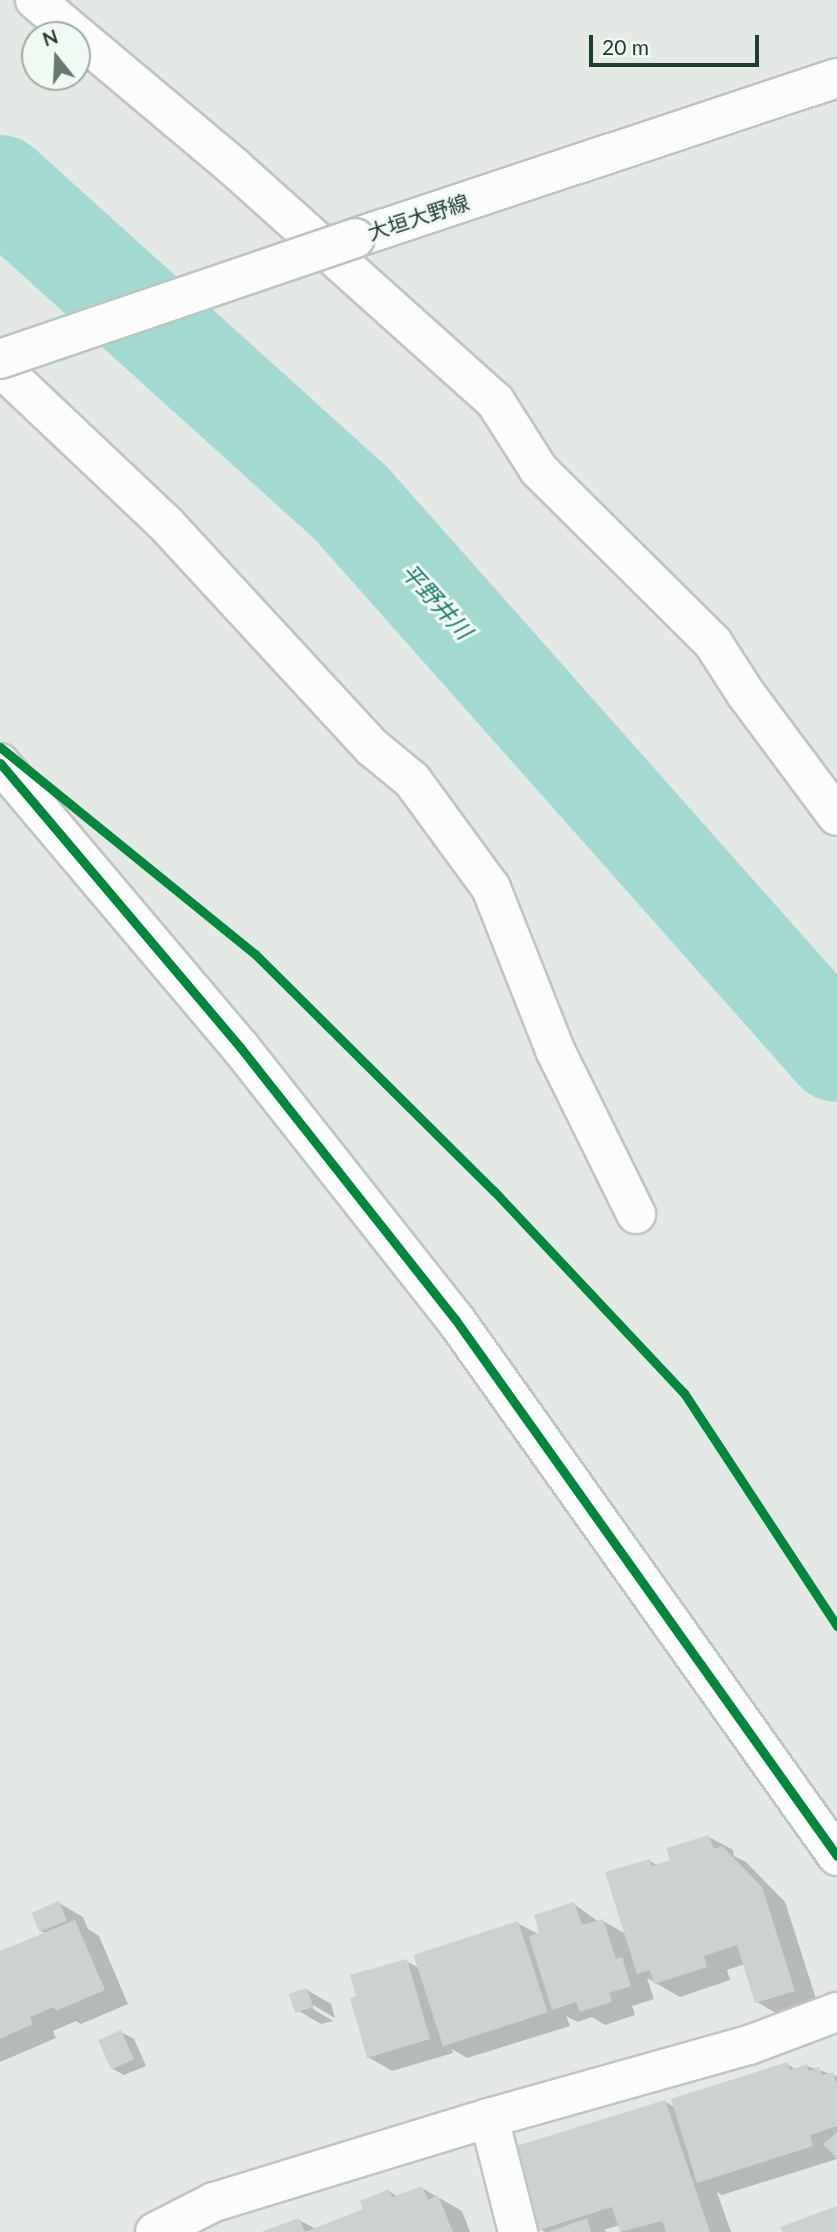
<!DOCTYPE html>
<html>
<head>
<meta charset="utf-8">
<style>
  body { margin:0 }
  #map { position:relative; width:837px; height:2232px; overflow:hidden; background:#e4e9e5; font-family:Lato,"Noto Sans JP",sans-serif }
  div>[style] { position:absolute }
  .shadow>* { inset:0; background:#0003 }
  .river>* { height:102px; margin:-51px; padding:0 51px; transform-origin:51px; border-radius:51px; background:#a2dad1 }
  .building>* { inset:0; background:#ccd2ce; transform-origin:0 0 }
  .roads { filter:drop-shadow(2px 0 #c1c6c2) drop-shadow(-2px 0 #c1c6c2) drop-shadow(0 2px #c1c6c2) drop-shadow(0 -2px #c1c6c2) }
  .street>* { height:38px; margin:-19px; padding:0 19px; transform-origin:19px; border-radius:19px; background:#fbfcfb }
  .secondary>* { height:38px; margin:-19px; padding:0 19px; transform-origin:19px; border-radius:19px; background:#fbfcfb }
  .bridges { filter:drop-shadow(2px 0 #bdc5c0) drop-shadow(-2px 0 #bdc5c0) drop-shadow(0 2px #bdc5c0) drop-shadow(0 -2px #bdc5c0) }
  .secondary-bridge>* { height:38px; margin:-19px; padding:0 19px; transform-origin:19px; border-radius:19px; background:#fbfcfb }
  .cycleway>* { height:9px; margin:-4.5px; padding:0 4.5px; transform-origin:4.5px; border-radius:4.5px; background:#00873e }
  span { translate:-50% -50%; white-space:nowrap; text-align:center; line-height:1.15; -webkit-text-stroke:6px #f1f9f3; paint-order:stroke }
  .street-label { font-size:21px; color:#203e2d }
  .water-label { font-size:23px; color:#187c6f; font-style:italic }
  .north { position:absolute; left:21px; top:21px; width:70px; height:70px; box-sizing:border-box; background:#f1f9f3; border:2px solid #9daea4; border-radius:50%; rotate:342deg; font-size:19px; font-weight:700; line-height:28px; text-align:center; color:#203e2d }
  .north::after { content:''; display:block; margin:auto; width:24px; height:32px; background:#657a6d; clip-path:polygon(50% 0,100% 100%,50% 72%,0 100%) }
  .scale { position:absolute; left:589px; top:35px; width:170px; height:32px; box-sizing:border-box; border:4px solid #203e2d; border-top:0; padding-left:9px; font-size:21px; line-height:24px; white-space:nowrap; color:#203e2d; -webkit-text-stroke:5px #f1f9f3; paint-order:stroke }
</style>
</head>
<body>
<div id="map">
  <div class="shadow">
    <i style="clip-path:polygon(709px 1837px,733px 1850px,734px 1856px,746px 1862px,785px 1902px,818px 2005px,781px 2016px,757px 2002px,745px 1964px,727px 1970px,730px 1980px,680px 1997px,647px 1978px,654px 1999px,632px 2006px,635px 2015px,605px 2025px,592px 2017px,578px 2022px,566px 2016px,570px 2026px,467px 2058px,452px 2049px,453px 2053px,392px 2071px,368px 2057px,406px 1961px,419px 1968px,517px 1923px,538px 1934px,574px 1904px,599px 1922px,603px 1921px,626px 1934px,650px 1861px,659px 1866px,672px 1861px)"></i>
    <i style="clip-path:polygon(59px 1903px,83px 1917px,88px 1929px,99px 1936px,128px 2004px,81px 2024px,76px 2021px,53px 2031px,56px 2038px,0 2062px,0 1954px,46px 1934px,41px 1931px)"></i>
    <i style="clip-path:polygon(307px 1990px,331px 2004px,335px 2018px,313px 2005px,313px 2009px,333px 2021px,321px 2024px,297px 2010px)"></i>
    <i style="clip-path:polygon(121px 2032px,134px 2039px,146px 2066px,124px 2075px,111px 2068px)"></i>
    <i style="clip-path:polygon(787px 2064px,797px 2070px,807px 2066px,837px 2076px,837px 2159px,722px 2195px,717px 2192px,731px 2232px,622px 2232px,620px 2225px,604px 2230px,607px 2232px,545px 2232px,540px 2229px,665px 2102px,675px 2107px)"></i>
    <i style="clip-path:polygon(422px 2188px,462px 2211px,470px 2232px,265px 2232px,299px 2220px,316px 2229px,365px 2210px,389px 2191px,398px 2197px)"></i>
  </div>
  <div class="river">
    <i style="left:0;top:186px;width:470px;rotate:42.1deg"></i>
    <i style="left:349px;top:501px;width:735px;rotate:48.42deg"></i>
  </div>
  <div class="building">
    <i style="clip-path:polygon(709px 1835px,714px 1849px,722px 1846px,762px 1887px,795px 1991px,755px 2003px,737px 1945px,704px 1956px,707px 1967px,654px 1984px,650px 1970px,637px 1974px,605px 1872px,650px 1859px,652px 1866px,670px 1860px,666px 1848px)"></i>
    <i style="left:59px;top:1901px;width:21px;height:30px;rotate:67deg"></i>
    <i style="clip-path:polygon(574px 1902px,582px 1925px,603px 1919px,616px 1959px,622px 1957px,631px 1986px,609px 1993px,612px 2002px,580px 2012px,576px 2002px,552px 2010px,529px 1937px,539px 1932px,534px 1915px)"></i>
    <i style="clip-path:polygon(75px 1920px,105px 1990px,56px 2011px,54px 2007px,30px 2017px,33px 2024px,0 2039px,0 1951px)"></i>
    <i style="left:518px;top:1921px;width:96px;height:110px;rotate:72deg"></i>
    <i style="clip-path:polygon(407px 1959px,430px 2039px,367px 2058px,350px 1998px,356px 1996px,350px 1975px)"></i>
    <i style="left:307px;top:1988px;width:20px;height:19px;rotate:72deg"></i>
    <i style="left:121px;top:2030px;width:32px;height:25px;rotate:66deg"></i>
    <i style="clip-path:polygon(788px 2062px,790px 2070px,807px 2064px,809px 2071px,819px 2067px,822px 2075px,833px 2072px,837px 2085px,837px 2126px,810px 2135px,813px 2146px,697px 2183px,671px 2099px)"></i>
    <i style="clip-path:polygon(665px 2100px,710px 2232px,666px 2232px,662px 2221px,620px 2232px,612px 2207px,539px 2230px,513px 2147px)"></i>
    <i style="clip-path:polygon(837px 2132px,837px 2159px,823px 2144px)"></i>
    <i style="clip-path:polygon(422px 2186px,428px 2200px,438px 2195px,453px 2232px,305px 2232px,363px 2209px,360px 2201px,389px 2189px,392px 2197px)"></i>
    <i style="clip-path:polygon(837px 2206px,837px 2232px,782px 2232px,780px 2227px)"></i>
    <i style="clip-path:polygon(299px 2218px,305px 2232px,261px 2232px)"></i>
    <i style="clip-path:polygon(587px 2218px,591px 2232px,549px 2232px)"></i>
  </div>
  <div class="roads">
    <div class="street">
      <i style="left:35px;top:0;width:260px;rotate:40deg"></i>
      <i style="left:234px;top:167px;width:351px;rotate:41.9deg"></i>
      <i style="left:495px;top:401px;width:82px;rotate:57.5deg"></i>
      <i style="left:539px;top:470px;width:245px;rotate:44.8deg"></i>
      <i style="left:713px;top:643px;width:61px;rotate:57.1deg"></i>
      <i style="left:746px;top:694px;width:152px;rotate:53.3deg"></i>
      <i style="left:0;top:367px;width:228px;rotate:43.4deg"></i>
      <i style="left:166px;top:524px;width:305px;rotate:47.3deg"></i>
      <i style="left:373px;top:748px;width:50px;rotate:39.4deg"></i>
      <i style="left:412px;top:780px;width:134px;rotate:53.8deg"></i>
      <i style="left:491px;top:888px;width:174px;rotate:68.4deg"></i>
      <i style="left:555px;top:1050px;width:183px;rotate:63.7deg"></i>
      <i style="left:0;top:763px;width:372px;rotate:49.8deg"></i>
      <i style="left:240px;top:1047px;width:347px;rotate:51.7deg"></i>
      <i style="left:455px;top:1319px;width:659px;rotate:54.57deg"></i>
      <i style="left:489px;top:2118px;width:118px;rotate:75.7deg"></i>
      <i style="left:155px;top:2232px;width:66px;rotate:-27deg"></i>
      <i style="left:214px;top:2202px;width:288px;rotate:-17deg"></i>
      <i style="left:489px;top:2118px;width:270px;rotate:-15.7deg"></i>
      <i style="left:749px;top:2045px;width:94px;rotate:-20.6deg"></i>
    </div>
    <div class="secondary">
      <i style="left:355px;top:238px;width:508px;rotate:-18.36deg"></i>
    </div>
  </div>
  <div class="bridges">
    <div class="secondary-bridge">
      <i style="left:0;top:359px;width:375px;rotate:-18.8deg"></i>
    </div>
  </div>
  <div class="cycleway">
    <i style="left:0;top:747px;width:328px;rotate:39.1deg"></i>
    <i style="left:255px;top:954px;width:337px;rotate:44.8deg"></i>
    <i style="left:494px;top:1191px;width:277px;rotate:46.8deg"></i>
    <i style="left:684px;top:1393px;width:279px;rotate:56.7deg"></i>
    <i style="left:0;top:763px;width:372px;rotate:49.8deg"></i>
    <i style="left:240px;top:1047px;width:347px;rotate:51.7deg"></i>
    <i style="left:455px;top:1319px;width:659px;rotate:54.57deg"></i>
  </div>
  <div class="street-label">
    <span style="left:418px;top:217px;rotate:-18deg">大垣大野線</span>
  </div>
  <div class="water-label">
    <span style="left:437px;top:601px;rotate:48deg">平野井川</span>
  </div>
  <div class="north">N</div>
  <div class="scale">20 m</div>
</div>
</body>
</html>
